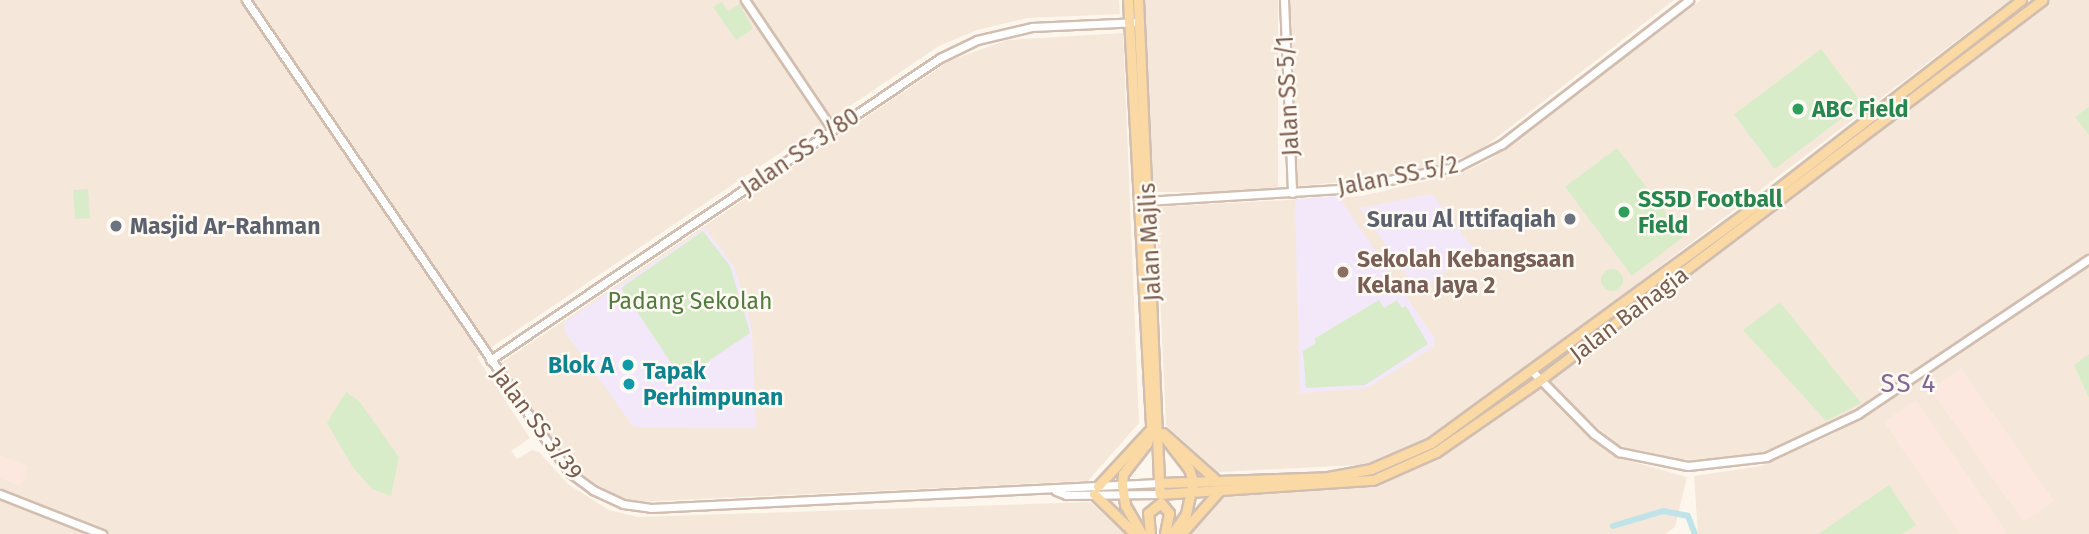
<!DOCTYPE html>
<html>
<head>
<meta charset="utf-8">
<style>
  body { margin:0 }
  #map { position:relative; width:2089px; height:534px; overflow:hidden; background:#fdf6ec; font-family:"Fira Sans",sans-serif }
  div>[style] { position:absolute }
  .residential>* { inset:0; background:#f5e8da; transform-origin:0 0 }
  .commercial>* { inset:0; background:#fde8e0; transform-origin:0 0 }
  .education>* { inset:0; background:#f3e8fa }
  .green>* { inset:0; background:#d8ecc9; transform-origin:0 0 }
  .round { border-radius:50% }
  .canal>* { height:6px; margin:-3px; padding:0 3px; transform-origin:3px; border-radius:3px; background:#bfe3e8 }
  .roads { filter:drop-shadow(2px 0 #d1beb0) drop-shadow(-2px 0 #d1beb0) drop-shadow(0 2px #d1beb0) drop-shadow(0 -2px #d1beb0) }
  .minor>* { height:7px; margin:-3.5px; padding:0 3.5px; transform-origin:3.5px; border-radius:3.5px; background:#fff }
  .major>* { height:9px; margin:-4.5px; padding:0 4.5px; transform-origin:4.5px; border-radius:4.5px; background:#fbd9a5 }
  .dots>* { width:19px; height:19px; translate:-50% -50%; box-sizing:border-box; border:4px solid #fffaf3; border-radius:50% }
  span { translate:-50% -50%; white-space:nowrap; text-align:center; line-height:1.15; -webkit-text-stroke:5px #fffaf3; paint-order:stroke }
  .street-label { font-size:23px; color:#7a5c4d }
  .leisure-label { font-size:23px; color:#27864d; font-weight:700 }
  .left { translate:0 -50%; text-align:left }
  .worship-label { font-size:23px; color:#5b616d; font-weight:700 }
  .right { translate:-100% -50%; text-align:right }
  .education-label { font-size:23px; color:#785e54; font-weight:700 }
  .park-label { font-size:23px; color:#537a41 }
  .culture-label { font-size:23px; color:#0d838f; font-weight:700 }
  .quarter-label { font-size:26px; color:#846695; letter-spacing:2px }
</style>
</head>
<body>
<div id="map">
  <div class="residential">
    <i style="clip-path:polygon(0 0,1119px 0,1120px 14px,1028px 18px,977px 30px,939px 46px,477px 357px,530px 438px,511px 451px,517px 459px,532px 450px,539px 452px,568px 484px,609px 510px,638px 517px,1090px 502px,1126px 534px,0 534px)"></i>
    <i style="left:1145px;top:0;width:133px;height:192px"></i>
    <i style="clip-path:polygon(1290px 0,1674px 0,1478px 152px,1405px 176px,1298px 186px)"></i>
    <i style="clip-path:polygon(1701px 0,2010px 0,1529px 366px,1424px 440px,1393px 456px,1361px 465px,1218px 472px,1166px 425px,1156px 207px,1362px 196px,1464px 172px,1491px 159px)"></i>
    <i style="clip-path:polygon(2048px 0,2089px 0,2089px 254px,1854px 411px,1763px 455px,1729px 461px,1648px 458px,1612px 441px,1547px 381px)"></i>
    <i style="clip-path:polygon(1123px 33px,1139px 423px,1088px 481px,637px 502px,612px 494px,574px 469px,501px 363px,951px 60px,1008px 40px)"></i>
    <i style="clip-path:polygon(2089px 266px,2089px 534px,1698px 534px,1694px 476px,1761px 466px,1833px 434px)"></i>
    <i style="clip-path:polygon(1539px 387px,1616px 457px,1687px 477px,1675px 527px,1665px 534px,1183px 534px,1220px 494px,1375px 484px,1419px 467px)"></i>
  </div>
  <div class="commercial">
    <i style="left:1961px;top:368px;width:162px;height:37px;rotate:55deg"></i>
    <i style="clip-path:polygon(1916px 400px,2006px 532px,2004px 534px,1961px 534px,1884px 422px)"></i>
    <i style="clip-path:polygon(0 455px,28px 466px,20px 486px,0 478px)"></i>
  </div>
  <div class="education">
    <i style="clip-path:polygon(1432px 194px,1474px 250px,1418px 292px,1360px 208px)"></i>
    <i style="clip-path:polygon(1338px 196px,1435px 339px,1433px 347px,1367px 388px,1300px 393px,1295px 199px)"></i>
    <i style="clip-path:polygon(705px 228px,733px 265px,746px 303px,752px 333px,756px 428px,634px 427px,564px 331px,565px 322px)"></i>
  </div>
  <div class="green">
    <i style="clip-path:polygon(722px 2px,728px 11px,740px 4px,753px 29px,736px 40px,713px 7px)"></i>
    <i style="left:1821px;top:49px;width:68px;height:109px;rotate:53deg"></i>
    <i style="clip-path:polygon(2089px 107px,2089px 135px,2075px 117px)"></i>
    <i style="left:1617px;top:148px;width:111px;height:65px;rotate:53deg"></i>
    <i style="left:88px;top:189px;width:29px;height:15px;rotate:86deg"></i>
    <i style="clip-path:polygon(703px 231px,730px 266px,750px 333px,682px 379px,621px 288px)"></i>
    <i class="round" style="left:1601px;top:269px;width:22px;height:22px"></i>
    <i style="clip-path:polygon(1379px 300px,1384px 308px,1397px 300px,1402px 308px,1406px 306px,1428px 344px,1365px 385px,1306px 388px,1303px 351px,1316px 343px,1314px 339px)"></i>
    <i style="clip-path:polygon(1780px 302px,1861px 403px,1826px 421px,1743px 330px)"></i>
    <i style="clip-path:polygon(2089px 354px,2089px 398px,2074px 365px)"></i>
    <i style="clip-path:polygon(346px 392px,359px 401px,399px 457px,391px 496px,372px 489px,352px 466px,327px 423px)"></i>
    <i style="clip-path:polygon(1889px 485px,1916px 525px,1902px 534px,1818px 534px)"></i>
  </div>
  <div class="canal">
    <i style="left:1613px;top:526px;width:52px;rotate:-16.7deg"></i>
    <i style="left:1663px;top:511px;width:25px;rotate:11deg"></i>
    <i style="left:1688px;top:516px;width:19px;rotate:69deg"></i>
  </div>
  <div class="roads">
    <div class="minor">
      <i style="left:246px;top:0;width:529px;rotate:55.71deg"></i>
      <i style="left:544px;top:437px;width:44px;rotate:54.2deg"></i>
      <i style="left:570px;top:473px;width:29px;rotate:36deg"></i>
      <i style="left:593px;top:490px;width:33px;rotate:25deg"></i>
      <i style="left:623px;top:504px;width:28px;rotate:8deg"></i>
      <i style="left:651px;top:508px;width:510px;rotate:-2.81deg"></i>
      <i style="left:745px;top:0;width:156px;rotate:56deg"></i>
      <i style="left:1284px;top:0;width:193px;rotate:87.6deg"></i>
      <i style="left:1145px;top:201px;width:199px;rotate:-3.5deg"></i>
      <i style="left:1344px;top:189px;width:117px;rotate:-11.3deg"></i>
      <i style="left:1459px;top:166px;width:48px;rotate:-27.1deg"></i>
      <i style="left:1502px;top:144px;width:236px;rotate:-37.6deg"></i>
      <i style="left:490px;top:360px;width:542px;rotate:-33.87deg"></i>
      <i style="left:940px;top:58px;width:41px;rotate:-25.9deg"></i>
      <i style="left:977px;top:40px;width:57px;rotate:-13.3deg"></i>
      <i style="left:1032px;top:27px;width:107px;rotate:-2.7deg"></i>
      <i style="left:1533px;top:372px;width:87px;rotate:45.5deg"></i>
      <i style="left:1594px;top:434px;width:31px;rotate:36deg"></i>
      <i style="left:1619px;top:452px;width:70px;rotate:11.5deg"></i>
      <i style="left:1688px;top:466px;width:79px;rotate:-6.6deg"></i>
      <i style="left:1766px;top:457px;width:102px;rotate:-25.1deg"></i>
      <i style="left:1858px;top:414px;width:278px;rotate:-33.9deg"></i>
      <i style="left:1056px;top:491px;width:11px;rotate:22deg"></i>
      <i style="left:1066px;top:495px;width:94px;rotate:-0.6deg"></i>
      <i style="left:0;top:494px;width:110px;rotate:21.4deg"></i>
    </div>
    <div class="major">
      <i style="left:1128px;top:0;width:430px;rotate:86.9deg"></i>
      <i style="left:1151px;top:429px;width:15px;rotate:106deg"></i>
      <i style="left:1147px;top:443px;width:39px;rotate:128deg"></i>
      <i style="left:1123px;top:474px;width:11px;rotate:95deg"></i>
      <i style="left:1122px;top:485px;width:20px;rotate:81deg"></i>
      <i style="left:1125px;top:505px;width:34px;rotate:60deg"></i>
      <i style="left:1138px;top:0;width:494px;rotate:87.5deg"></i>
      <i style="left:1160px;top:494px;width:213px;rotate:-3.8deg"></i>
      <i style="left:1373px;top:480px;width:69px;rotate:-24deg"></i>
      <i style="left:1436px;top:452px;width:126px;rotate:-34.7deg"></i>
      <i style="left:1540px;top:380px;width:630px;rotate:-37.12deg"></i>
      <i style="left:1163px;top:433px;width:72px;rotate:41.6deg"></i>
      <i style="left:1162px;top:434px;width:44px;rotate:52.4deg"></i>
      <i style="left:1189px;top:469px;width:13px;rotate:72deg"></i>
      <i style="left:1193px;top:481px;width:34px;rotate:102deg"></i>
      <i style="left:1186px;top:514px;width:24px;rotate:125deg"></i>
      <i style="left:1160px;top:483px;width:168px;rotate:-2deg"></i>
      <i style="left:1328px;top:477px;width:44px;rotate:-10.5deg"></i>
      <i style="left:1371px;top:469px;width:65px;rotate:-23.4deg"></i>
      <i style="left:1431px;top:443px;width:410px;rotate:-36.2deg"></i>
      <i style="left:1762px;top:201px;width:328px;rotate:-37.8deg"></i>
      <i style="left:1098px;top:486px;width:75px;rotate:-47.2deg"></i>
      <i style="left:1094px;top:494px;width:57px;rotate:44.3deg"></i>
      <i style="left:1150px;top:534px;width:21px;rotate:-95deg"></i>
      <i style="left:1148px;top:513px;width:16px;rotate:-38deg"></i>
      <i style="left:1161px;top:503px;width:13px;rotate:51deg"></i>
      <i style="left:1169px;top:513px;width:21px;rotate:101deg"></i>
      <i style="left:1181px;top:534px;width:57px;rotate:-48.5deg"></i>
    </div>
  </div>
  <div class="dots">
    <i style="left:1798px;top:109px;background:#2e9e5b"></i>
    <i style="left:1624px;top:212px;background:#2e9e5b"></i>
    <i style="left:1570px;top:219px;background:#6b7280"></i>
    <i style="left:116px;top:226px;background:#6b7280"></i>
    <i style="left:1343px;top:272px;background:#8d6e63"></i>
    <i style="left:628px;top:365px;background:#0f9aa8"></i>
    <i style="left:629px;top:384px;background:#0f9aa8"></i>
  </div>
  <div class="street-label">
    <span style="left:1288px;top:96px;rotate:-93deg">Jalan SS 5/1</span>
    <span style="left:800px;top:152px;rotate:-34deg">Jalan SS 3/80</span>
    <span style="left:1398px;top:176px;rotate:-11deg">Jalan SS 5/2</span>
    <span style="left:1150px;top:242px;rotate:-93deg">Jalan Majlis</span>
    <span style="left:1629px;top:314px;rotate:-37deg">Jalan Bahagia</span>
    <span style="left:537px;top:423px;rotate:53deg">Jalan SS 3/39</span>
  </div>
  <div class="leisure-label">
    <span class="left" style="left:1812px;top:109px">ABC Field</span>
    <span class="left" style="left:1638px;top:212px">SS5D Football<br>Field</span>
  </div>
  <div class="worship-label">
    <span class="right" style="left:1556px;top:219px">Surau Al Ittifaqiah</span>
    <span class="left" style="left:130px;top:226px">Masjid Ar-Rahman</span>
  </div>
  <div class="education-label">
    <span class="left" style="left:1357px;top:272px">Sekolah Kebangsaan<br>Kelana Jaya 2</span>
  </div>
  <div class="park-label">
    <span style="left:690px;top:301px">Padang Sekolah</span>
  </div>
  <div class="culture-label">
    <span class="right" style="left:614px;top:365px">Blok A</span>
    <span class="left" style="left:643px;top:384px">Tapak<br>Perhimpunan</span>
  </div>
  <div class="quarter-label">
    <span style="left:1909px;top:384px">SS 4</span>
  </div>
</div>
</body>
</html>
